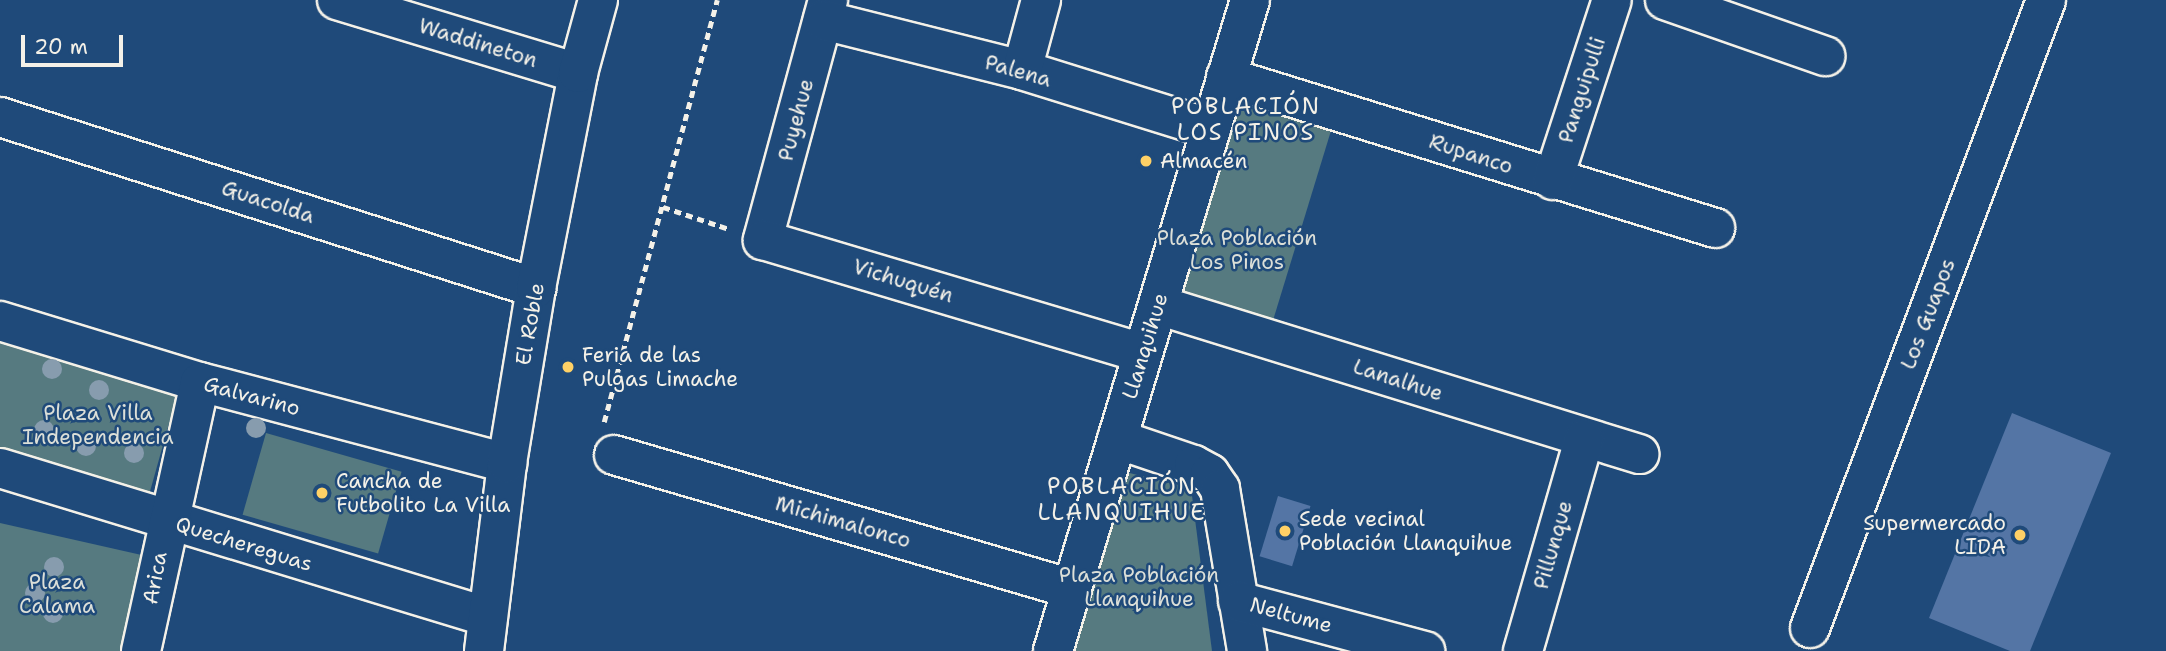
<!DOCTYPE html>
<html>
<head>
<meta charset="utf-8">
<style>
  body { margin:0 }
  #map { position:relative; width:2166px; height:651px; overflow:hidden; background:#1f4a7a; font-family:"Shantell Sans",sans-serif }
  div>[style] { position:absolute }
  .green>* { inset:0; background:#567a80; transform-origin:0 0 }
  .building>* { inset:0; background:#5475a5; transform-origin:0 0 }
  .path>* { height:4.5px; margin-top:-2.25px; transform-origin:0; background:repeating-linear-gradient(90deg,#f4f1e8 0 7px,transparent 0 12px) }
  .roads { filter:drop-shadow(2px 0 #f4f1e8) drop-shadow(-2px 0 #f4f1e8) drop-shadow(0 2px #f4f1e8) drop-shadow(0 -2px #f4f1e8) }
  .minor>* { height:38px; margin:-19px; padding:0 19px; transform-origin:19px; border-radius:19px; background:#1f4a7a }
  .trees>* { width:20px; height:20px; margin:-10px; border-radius:50%; background:#879cae }
  .dots>* { width:19px; height:19px; translate:-50% -50%; box-sizing:border-box; border:4px solid #1f4a7a; border-radius:50% }
  span { translate:-50% -50%; white-space:nowrap; text-align:center; line-height:1.15; -webkit-text-stroke:5px #1f4a7a; paint-order:stroke }
  .street-label { font-size:21px; color:#f4f1e8 }
  .poi-label { font-size:21px; color:#f4f1e8 }
  .left { translate:0 -50%; text-align:left }
  .right { translate:-100% -50%; text-align:right }
  .park-label { font-size:21px; color:#dcdfd8 }
  .neighbourhood-label { font-size:23px; color:#f4f1e8; letter-spacing:2px }
  .scale { position:absolute; left:21px; top:35px; width:102px; height:32px; box-sizing:border-box; border:4px solid #f4f1e8; border-top:0; padding-left:9px; font-size:21px; line-height:24px; white-space:nowrap; color:#f4f1e8; -webkit-text-stroke:5px #1f4a7a; paint-order:stroke }
</style>
</head>
<body>
<div id="map">
  <div class="green">
    <i style="left:1229px;top:95px;width:108px;height:206px;rotate:17deg"></i>
    <i style="clip-path:polygon(0 341px,177px 395px,149px 495px,0 449px)"></i>
    <i style="left:266px;top:433px;width:141px;height:85px;rotate:16deg"></i>
    <i style="clip-path:polygon(1109px 468px,1191px 488px,1212px 651px,1052px 651px)"></i>
    <i style="clip-path:polygon(0 523px,146px 556px,128px 651px,0 651px)"></i>
  </div>
  <div class="building">
    <i style="clip-path:polygon(2012px 413px,2111px 453px,2030px 651px,2010px 651px,1929px 618px)"></i>
    <i style="left:1278px;top:496px;width:34px;height:63px;rotate:17deg"></i>
  </div>
  <div class="path">
    <i style="left:663px;top:207px;width:70px;rotate:18.4deg"></i>
    <i style="left:604px;top:422px;width:437px;rotate:-75deg"></i>
  </div>
  <div class="roads">
    <div class="minor">
      <i style="left:337px;top:0;width:252px;rotate:16.9deg"></i>
      <i style="left:828px;top:0;width:249px;rotate:105.2deg"></i>
      <i style="left:763px;top:240px;width:396px;rotate:16.6deg"></i>
      <i style="left:1665px;top:0;width:170px;rotate:19.3deg"></i>
      <i style="left:823px;top:20px;width:205px;rotate:14.1deg"></i>
      <i style="left:1022px;top:70px;width:198px;rotate:17.3deg"></i>
      <i style="left:1022px;top:70px;width:73px;rotate:-74.8deg"></i>
      <i style="left:1226px;top:77px;width:512px;rotate:17.16deg"></i>
      <i style="left:0;top:117px;width:563px;rotate:17.69deg"></i>
      <i style="left:1553px;top:180px;width:189px;rotate:-71.9deg"></i>
      <i style="left:1158px;top:305px;width:504px;rotate:17.21deg"></i>
      <i style="left:0;top:321px;width:209px;rotate:17deg"></i>
      <i style="left:200px;top:382px;width:318px;rotate:14.8deg"></i>
      <i style="left:1117px;top:439px;width:81px;rotate:18.7deg"></i>
      <i style="left:1194px;top:465px;width:18px;rotate:29deg"></i>
      <i style="left:1210px;top:474px;width:18px;rotate:56deg"></i>
      <i style="left:1220px;top:489px;width:164px;rotate:80.5deg"></i>
      <i style="left:614px;top:455px;width:477px;rotate:16.3deg"></i>
      <i style="left:0;top:468px;width:510px;rotate:16.98deg"></i>
      <i style="left:1238px;top:601px;width:194px;rotate:15deg"></i>
      <i style="left:1810px;top:628px;width:671px;rotate:-69.4deg"></i>
      <i style="left:141px;top:651px;width:275px;rotate:-77.6deg"></i>
      <i style="left:484px;top:651px;width:189px;rotate:-83deg"></i>
      <i style="left:507px;top:463px;width:177px;rotate:-80.6deg"></i>
      <i style="left:536px;top:288px;width:219px;rotate:-78.9deg"></i>
      <i style="left:578px;top:73px;width:76px;rotate:-74.7deg"></i>
      <i style="left:1053px;top:651px;width:680px;rotate:-73.16deg"></i>
      <i style="left:1523px;top:651px;width:221px;rotate:-73.9deg"></i>
    </div>
  </div>
  <div class="trees">
    <i style="left:52px;top:369px"></i>
    <i style="left:99px;top:390px"></i>
    <i style="left:256px;top:428px"></i>
    <i style="left:44px;top:430px"></i>
    <i style="left:86px;top:446px"></i>
    <i style="left:134px;top:453px"></i>
    <i style="left:54px;top:567px"></i>
    <i style="left:35px;top:593px"></i>
    <i style="left:53px;top:613px"></i>
  </div>
  <div class="dots">
    <i style="left:1146px;top:161px;background:#ffd166"></i>
    <i style="left:568px;top:367px;background:#ffd166"></i>
    <i style="left:322px;top:493px;background:#ffd166"></i>
    <i style="left:1285px;top:531px;background:#ffd166"></i>
    <i style="left:2020px;top:535px;background:#ffd166"></i>
  </div>
  <div class="street-label">
    <span style="left:478px;top:43px;rotate:17deg">Waddineton</span>
    <span style="left:1018px;top:71px;rotate:16deg">Palena</span>
    <span style="left:1582px;top:90px;rotate:-72deg">Panguipulli</span>
    <span style="left:796px;top:120px;rotate:-75deg">Puyehue</span>
    <span style="left:1471px;top:154px;rotate:18deg">Rupanco</span>
    <span style="left:268px;top:202px;rotate:18deg">Guacolda</span>
    <span style="left:903px;top:281px;rotate:17deg">Vichuquén</span>
    <span style="left:1928px;top:314px;rotate:-69deg">Los Guapos</span>
    <span style="left:530px;top:324px;rotate:-80deg">El Roble</span>
    <span style="left:1145px;top:346px;rotate:-73deg">Llanquihue</span>
    <span style="left:1398px;top:380px;rotate:18deg">Lanalhue</span>
    <span style="left:252px;top:396px;rotate:15deg">Galvarino</span>
    <span style="left:843px;top:522px;rotate:16deg">Michimalonco</span>
    <span style="left:244px;top:544px;rotate:17deg">Quechereguas</span>
    <span style="left:1553px;top:545px;rotate:-74deg">Pillunque</span>
    <span style="left:155px;top:578px;rotate:-79deg">Arica</span>
    <span style="left:1291px;top:615px;rotate:15deg">Neltume</span>
  </div>
  <div class="poi-label">
    <span class="left" style="left:1160px;top:161px">Almacén</span>
    <span class="left" style="left:582px;top:367px">Feria de las<br>Pulgas Limache</span>
    <span class="left" style="left:336px;top:493px">Cancha de<br>Futbolito La Villa</span>
    <span class="left" style="left:1299px;top:531px">Sede vecinal<br>Población Llanquihue</span>
    <span class="right" style="left:2006px;top:535px">Supermercado<br>LIDA</span>
  </div>
  <div class="park-label">
    <span style="left:1237px;top:250px">Plaza Población<br>Los Pinos</span>
    <span style="left:98px;top:425px">Plaza Villa<br>Independencia</span>
    <span style="left:1139px;top:587px">Plaza Población<br>Llanquihue</span>
    <span style="left:57px;top:594px">Plaza<br>Calama</span>
  </div>
  <div class="neighbourhood-label">
    <span style="left:1246px;top:119px">POBLACIÓN<br>LOS PINOS</span>
    <span style="left:1122px;top:499px">POBLACIÓN<br>LLANQUIHUE</span>
  </div>
  <div class="scale">20 m</div>
</div>
</body>
</html>
